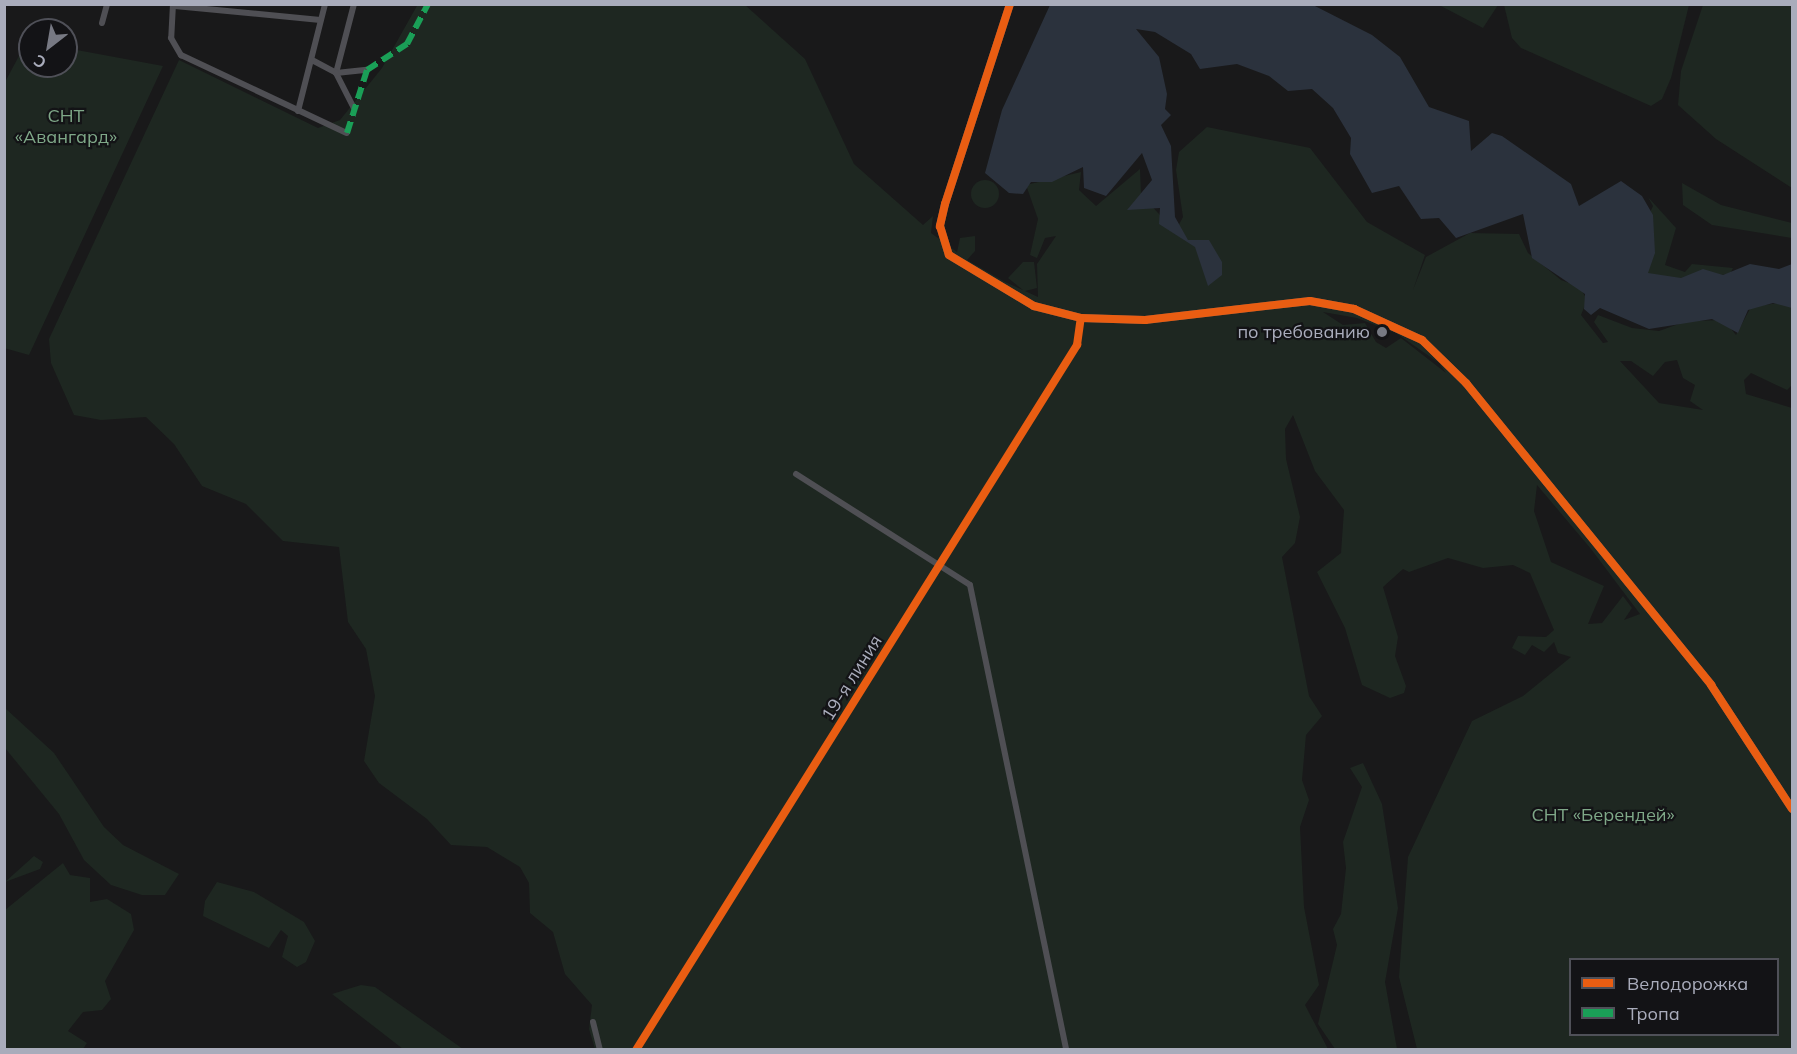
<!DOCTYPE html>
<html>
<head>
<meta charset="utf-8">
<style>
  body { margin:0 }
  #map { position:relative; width:1797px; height:1054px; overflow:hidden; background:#19191a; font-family:Mulish,sans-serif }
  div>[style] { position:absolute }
  .green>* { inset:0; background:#1e2721 }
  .round { border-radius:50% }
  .water>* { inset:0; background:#2b323d }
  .minor>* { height:6px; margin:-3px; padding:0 3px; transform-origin:3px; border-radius:3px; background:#4f4f54 }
  .tertiary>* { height:8px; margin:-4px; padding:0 4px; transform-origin:4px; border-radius:4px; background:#4f4f54 }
  .quiet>* { height:6px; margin-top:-3px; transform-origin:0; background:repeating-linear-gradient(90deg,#1a9f57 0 12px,transparent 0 18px) }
  .cycleway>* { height:8px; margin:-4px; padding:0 4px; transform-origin:4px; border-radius:4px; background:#e95d12 }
  .dots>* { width:16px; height:16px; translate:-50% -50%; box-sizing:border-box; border:3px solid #131316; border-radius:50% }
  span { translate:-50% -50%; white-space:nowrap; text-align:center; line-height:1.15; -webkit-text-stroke:4.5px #131316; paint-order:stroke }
  .park-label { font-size:18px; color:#7fa888 }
  .poi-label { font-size:18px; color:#a9acbb }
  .right { translate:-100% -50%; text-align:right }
  .street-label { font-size:18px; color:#a9acbb }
  .frame { position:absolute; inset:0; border:6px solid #a9acbb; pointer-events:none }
  .legend { position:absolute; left:1569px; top:958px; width:210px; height:78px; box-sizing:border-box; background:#131316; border:2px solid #4f5058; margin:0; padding:8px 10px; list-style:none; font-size:18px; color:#a9acbb }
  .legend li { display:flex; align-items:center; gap:12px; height:30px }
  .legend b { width:30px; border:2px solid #4f5058 }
  .north { position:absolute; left:18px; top:18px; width:60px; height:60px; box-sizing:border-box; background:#131316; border:2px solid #4f5058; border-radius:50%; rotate:211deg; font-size:16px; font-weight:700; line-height:24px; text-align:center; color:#a9acbb }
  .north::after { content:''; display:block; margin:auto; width:21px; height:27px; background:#777983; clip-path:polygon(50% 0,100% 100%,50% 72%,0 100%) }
</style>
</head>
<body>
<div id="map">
  <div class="green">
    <i style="clip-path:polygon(evenodd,418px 4px,745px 5px,805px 59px,854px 164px,923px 225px,933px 216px,931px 233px,957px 252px,960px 238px,975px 236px,975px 251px,967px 260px,1005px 282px,1023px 290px,1008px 278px,1023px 262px,1034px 262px,1037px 288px,1025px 291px,1038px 297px,1037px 264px,1056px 236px,1045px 238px,1037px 258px,1030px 255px,1038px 219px,1026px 185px,1081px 172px,1079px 190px,1096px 206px,1140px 169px,1141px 194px,1175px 232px,1183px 217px,1176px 170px,1179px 152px,1207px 127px,1310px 148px,1367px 222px,1425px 255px,1413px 290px,1426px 257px,1470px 233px,1519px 234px,1528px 253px,1561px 280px,1580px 287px,1587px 300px,1581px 315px,1603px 343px,1608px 342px,1594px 322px,1598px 315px,1632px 328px,1659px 331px,1687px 321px,1724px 320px,1736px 335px,1751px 307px,1785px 302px,1792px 306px,1792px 385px,1787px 390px,1751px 373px,1744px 380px,1746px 394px,1792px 408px,1792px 1049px,1417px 1049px,1399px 977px,1408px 857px,1472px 721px,1523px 696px,1571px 657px,1558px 653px,1554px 642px,1544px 652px,1532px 645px,1525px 655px,1512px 648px,1518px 636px,1546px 637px,1554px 630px,1530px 573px,1513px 565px,1483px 568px,1448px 558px,1409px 572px,1403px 569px,1383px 587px,1398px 637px,1395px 656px,1406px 686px,1404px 693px,1390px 698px,1362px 685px,1345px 628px,1317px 572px,1341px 553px,1344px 510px,1315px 471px,1293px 415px,1285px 429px,1286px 459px,1300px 517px,1295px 543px,1282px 557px,1309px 696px,1322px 716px,1306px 735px,1302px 780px,1309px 800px,1300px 827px,1304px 907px,1319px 985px,1305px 1005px,1328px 1049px,595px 1049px,589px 1029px,592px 1005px,565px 974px,553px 932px,530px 913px,529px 883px,520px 867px,487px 847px,451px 845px,427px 819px,379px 783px,364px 761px,375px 696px,366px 649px,348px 622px,339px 547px,283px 541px,246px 504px,202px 486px,174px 444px,146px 417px,101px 420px,74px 415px,51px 363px,49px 339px,179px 60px,318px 128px,340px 120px,382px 68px,418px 4px,1323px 312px,1357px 318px,1396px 333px,1439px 363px,1446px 373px,1401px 338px,1386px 348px,1376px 342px,1365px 323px,1343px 325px,1323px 312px,418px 4px,1677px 360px,1683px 378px,1695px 385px,1690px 401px,1703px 410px,1659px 403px,1620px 361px,1631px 361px,1653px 376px,1665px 362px,1677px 360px,418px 4px,1537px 485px,1591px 549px,1640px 614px,1624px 620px,1632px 608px,1623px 596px,1602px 623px,1588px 624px,1604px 586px,1551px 562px,1534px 511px,1537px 485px,418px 4px,1570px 960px,1778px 960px,1778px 1034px,1570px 1034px,1570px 960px)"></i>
    <i style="clip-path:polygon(1439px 5px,1498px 4px,1498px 5px,1483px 28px)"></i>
    <i style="clip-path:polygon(1504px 5px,1504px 4px,1689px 5px,1671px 78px,1662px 99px,1651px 106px,1521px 48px,1512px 38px)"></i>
    <i style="clip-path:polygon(1703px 5px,1792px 5px,1792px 188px,1716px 139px,1678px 105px,1681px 71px)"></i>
    <i style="clip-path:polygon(27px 41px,30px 66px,66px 66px,66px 48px,163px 66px,29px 355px,4px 348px,5px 82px)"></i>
    <i class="round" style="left:971px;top:180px;width:28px;height:28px"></i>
    <i style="clip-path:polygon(1682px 183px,1721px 205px,1792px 223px,1792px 238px,1712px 225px,1683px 205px)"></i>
    <i style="clip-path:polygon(1648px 197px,1676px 228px,1665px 265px,1685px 272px,1692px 264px,1733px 268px,1730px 274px,1685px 279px,1645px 276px,1646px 221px,1653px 206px)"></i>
    <i style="clip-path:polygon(5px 708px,54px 753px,104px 827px,123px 845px,179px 874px,165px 895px,142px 895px,111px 885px,84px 860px,59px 814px,5px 748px)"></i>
    <i style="clip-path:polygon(1363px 763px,1382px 804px,1398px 908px,1385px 982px,1397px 1049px,1335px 1049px,1318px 1024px,1337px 945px,1333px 929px,1341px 914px,1346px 868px,1343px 842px,1362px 787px,1350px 768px)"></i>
    <i style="clip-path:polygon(34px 856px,43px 862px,40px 869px,5px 882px)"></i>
    <i style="clip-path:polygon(63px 863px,70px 875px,90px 878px,90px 902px,107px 899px,131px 914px,134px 930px,105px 981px,111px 999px,102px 1010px,83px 1012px,68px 1031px,87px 1043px,83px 1049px,5px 1049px,5px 910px)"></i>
    <i style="clip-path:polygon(217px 882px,254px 892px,304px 922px,315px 941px,306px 962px,297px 967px,282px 957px,288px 936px,281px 930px,269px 948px,203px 916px,205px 901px)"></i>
    <i style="clip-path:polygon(361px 985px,375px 987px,463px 1049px,403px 1049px,332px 994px)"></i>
  </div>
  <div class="water">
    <i style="clip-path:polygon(1050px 5px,1313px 5px,1372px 35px,1400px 57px,1429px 107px,1469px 121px,1471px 151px,1492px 133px,1502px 136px,1571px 184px,1579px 206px,1621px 181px,1642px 196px,1653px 215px,1655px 253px,1648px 273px,1681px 278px,1703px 269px,1723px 275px,1750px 264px,1779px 269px,1792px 264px,1792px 308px,1773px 303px,1748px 310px,1738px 333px,1712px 319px,1649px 329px,1600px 308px,1591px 315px,1584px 309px,1585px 294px,1532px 258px,1523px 214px,1456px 238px,1439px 218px,1421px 219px,1399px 186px,1372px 193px,1350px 154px,1351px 138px,1333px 108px,1312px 89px,1288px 91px,1269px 76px,1237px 64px,1200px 69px,1191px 54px,1155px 32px,1136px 29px,1159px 57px,1167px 94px,1165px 109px,1171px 115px,1161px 125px,1171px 146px,1175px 217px,1188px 240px,1209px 240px,1222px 262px,1222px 275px,1208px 286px,1195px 247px,1159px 224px,1160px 208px,1127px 210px,1152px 180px,1142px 153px,1106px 196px,1084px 188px,1083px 167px,1052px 182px,1031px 182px,1023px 194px,1009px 193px,985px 173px,1002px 110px)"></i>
  </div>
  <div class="minor">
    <i style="left:173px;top:4px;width:34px;rotate:93deg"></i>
    <i style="left:171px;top:38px;width:20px;rotate:60deg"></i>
    <i style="left:181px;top:55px;width:183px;rotate:25.2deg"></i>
    <i style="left:354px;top:4px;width:71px;rotate:104.6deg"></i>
    <i style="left:336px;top:73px;width:31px;rotate:-6deg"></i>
    <i style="left:175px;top:6px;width:146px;rotate:5.5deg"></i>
    <i style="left:102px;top:23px;width:20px;rotate:-75deg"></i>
    <i style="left:312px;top:60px;width:27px;rotate:28deg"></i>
    <i style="left:336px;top:73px;width:39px;rotate:63deg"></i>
    <i style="left:298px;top:111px;width:110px;rotate:-75.8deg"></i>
    <i style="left:796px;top:474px;width:206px;rotate:32.5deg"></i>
    <i style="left:970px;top:585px;width:475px;rotate:78.3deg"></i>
    <i style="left:593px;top:1022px;width:29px;rotate:76deg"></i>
    <i style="left:636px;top:1050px;width:832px;rotate:-57.97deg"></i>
    <i style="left:1077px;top:345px;width:27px;rotate:-82deg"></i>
  </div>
  <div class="tertiary">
    <i style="left:1010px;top:4px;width:210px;rotate:108deg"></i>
    <i style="left:945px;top:204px;width:23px;rotate:103deg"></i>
    <i style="left:940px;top:226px;width:30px;rotate:73deg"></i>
    <i style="left:949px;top:255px;width:99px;rotate:31deg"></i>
    <i style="left:1034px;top:306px;width:49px;rotate:14.3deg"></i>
    <i style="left:1081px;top:318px;width:64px;rotate:1.8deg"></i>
    <i style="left:1145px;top:320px;width:166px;rotate:-6.6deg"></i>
    <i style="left:1310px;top:301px;width:45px;rotate:10.3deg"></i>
    <i style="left:1354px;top:309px;width:75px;rotate:24.5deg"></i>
    <i style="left:1422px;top:340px;width:62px;rotate:44.3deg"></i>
    <i style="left:1466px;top:383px;width:389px;rotate:50.9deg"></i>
    <i style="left:1711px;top:685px;width:148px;rotate:56.8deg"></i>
  </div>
  <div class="quiet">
    <i style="left:347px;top:133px;width:66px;rotate:-72.4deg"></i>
    <i style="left:367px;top:70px;width:48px;rotate:-33deg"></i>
    <i style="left:407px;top:44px;width:45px;rotate:-62.3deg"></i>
  </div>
  <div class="cycleway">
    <i style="left:1010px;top:4px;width:210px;rotate:108deg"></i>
    <i style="left:945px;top:204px;width:23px;rotate:103deg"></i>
    <i style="left:940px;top:226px;width:30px;rotate:73deg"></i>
    <i style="left:949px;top:255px;width:99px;rotate:31deg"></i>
    <i style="left:1034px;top:306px;width:49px;rotate:14.3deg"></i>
    <i style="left:1081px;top:318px;width:64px;rotate:1.8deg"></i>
    <i style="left:1145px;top:320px;width:166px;rotate:-6.6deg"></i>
    <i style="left:1310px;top:301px;width:45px;rotate:10.3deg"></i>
    <i style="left:1354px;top:309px;width:75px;rotate:24.5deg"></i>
    <i style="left:1422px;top:340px;width:62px;rotate:44.3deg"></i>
    <i style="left:1466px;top:383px;width:389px;rotate:50.9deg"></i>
    <i style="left:1711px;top:685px;width:148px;rotate:56.8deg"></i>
    <i style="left:636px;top:1050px;width:832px;rotate:-57.97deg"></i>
    <i style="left:1077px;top:345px;width:27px;rotate:-82deg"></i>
  </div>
  <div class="dots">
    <i style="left:1382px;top:332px;background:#777983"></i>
  </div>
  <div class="park-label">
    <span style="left:66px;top:127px">СНТ<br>«Авангард»</span>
    <span style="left:1603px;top:815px">СНТ «Берендей»</span>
  </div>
  <div class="poi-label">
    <span class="right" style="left:1370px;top:332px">по требованию</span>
  </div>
  <div class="street-label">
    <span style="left:852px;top:678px;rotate:-58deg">19-я линия</span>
  </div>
  <div class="frame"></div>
  <ul class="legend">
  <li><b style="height:8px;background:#e95d12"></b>Велодорожка</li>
  <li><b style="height:8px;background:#1a9f57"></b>Тропа</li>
  </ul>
  <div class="north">С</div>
</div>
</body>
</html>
